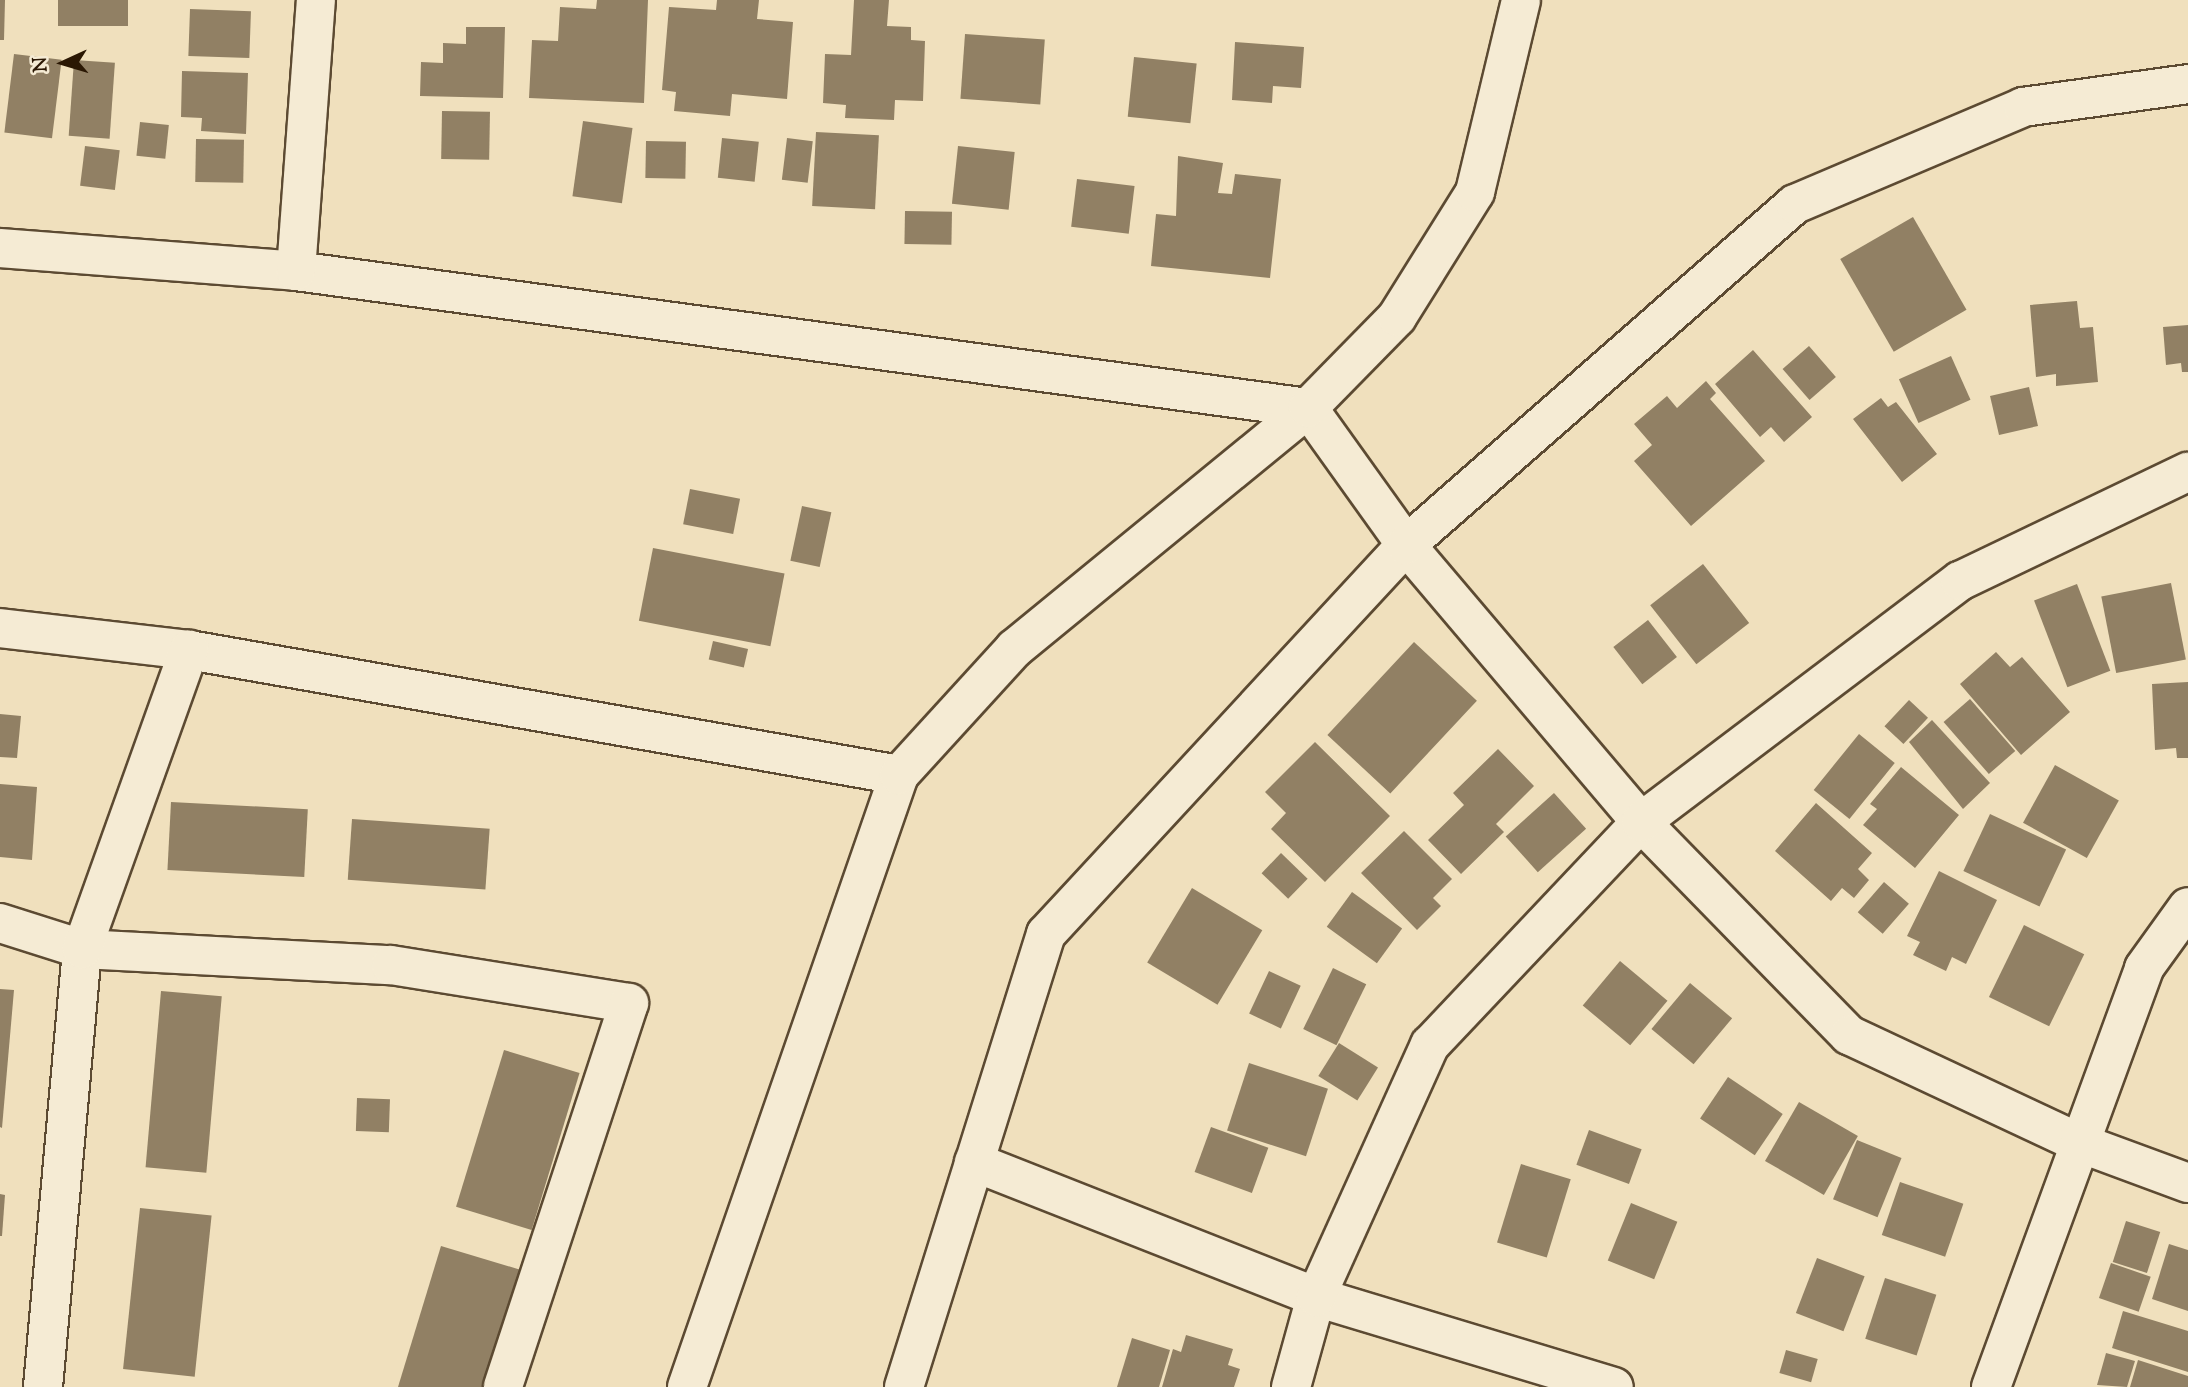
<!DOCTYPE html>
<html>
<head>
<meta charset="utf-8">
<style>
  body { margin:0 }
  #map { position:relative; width:2188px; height:1387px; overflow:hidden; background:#f0e0bd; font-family:"Sorts Mill Goudy",serif }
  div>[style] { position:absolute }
  .building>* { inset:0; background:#918064; transform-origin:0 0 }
  .roads { filter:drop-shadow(2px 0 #5c4a32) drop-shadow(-2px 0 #5c4a32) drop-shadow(0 2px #5c4a32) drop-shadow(0 -2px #5c4a32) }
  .minor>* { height:38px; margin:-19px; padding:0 19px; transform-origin:19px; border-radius:19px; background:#f5ebd4 }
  span { translate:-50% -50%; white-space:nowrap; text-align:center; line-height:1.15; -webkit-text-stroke:5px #f5ebd4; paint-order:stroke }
  .north { position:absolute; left:28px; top:28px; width:70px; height:70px; -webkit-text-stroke:5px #f5ebd4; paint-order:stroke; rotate:266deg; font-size:19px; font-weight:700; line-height:28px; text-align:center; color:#2b1804 }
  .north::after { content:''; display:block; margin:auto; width:24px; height:32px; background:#2b1804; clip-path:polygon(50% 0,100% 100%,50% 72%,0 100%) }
</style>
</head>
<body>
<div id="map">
  <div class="building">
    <i style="clip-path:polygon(0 0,5px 0,4px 40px,0 40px)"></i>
    <i style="left:58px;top:0;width:70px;height:26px"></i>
    <i style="clip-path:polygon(597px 0,648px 0,644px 103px,529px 98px,532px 40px,558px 41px,560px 7px,596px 9px)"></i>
    <i style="clip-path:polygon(717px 0,759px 0,757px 19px,793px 22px,787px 99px,732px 94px,730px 116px,674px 111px,676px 92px,662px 90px,669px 7px,716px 10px)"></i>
    <i style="clip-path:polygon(854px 0,889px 0,887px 26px,911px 27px,911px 40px,925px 41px,923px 101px,895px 100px,894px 120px,845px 118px,846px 105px,823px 103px,825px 54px,851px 55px)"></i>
    <i style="left:190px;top:9px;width:61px;height:47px;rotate:2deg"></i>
    <i style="clip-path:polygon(466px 27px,505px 27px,503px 98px,420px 96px,421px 62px,443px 63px,443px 43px,466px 44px)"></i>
    <i style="left:965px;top:34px;width:80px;height:65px;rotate:4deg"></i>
    <i style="clip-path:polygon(1235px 42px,1304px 47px,1301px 88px,1273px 86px,1272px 103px,1232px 100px)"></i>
    <i style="left:14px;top:54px;width:48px;height:79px;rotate:7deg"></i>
    <i style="left:1134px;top:57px;width:63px;height:60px;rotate:6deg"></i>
    <i style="left:74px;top:60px;width:41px;height:76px;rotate:4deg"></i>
    <i style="clip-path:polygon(182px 71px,248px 73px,246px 134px,201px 131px,202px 118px,181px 117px)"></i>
    <i style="left:442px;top:111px;width:48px;height:48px;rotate:1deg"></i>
    <i style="left:583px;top:121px;width:50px;height:76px;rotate:8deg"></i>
    <i style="left:140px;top:122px;width:29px;height:34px;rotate:6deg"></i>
    <i style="left:816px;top:132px;width:63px;height:74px;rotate:3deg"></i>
    <i style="left:722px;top:138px;width:37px;height:40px;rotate:6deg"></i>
    <i style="left:787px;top:138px;width:26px;height:42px;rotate:7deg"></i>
    <i style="left:196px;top:139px;width:48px;height:43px;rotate:1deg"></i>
    <i style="left:646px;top:141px;width:40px;height:37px;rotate:1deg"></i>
    <i style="left:85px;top:146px;width:35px;height:40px;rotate:7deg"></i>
    <i style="left:958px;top:146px;width:57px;height:58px;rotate:6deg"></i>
    <i style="clip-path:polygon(1178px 156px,1223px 163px,1218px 193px,1232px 194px,1235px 174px,1281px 179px,1270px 278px,1151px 266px,1156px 214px,1176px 216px)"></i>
    <i style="left:1077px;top:179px;width:58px;height:48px;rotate:7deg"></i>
    <i style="left:905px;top:211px;width:47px;height:33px;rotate:1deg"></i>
    <i style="left:1913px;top:217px;width:107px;height:84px;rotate:60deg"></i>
    <i style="clip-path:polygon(2077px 301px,2080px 328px,2093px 327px,2098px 382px,2056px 386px,2056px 374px,2036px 377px,2030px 305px)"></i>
    <i style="clip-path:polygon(2188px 325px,2188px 372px,2182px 372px,2181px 363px,2166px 365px,2163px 327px)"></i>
    <i style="left:1809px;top:346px;width:41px;height:35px;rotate:49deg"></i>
    <i style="clip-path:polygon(1753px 350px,1812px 417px,1784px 442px,1771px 427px,1760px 437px,1715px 384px)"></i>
    <i style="left:1951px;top:356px;width:48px;height:57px;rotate:66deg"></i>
    <i style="clip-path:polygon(1706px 381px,1716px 393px,1710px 399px,1765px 461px,1691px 526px,1634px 461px,1652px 445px,1634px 424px,1667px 396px,1677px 408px)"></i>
    <i style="left:2029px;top:387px;width:40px;height:40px;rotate:77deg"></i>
    <i style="clip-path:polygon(1881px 398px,1888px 407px,1896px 402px,1937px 454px,1902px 482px,1853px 419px)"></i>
    <i style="left:690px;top:489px;width:51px;height:36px;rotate:11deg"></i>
    <i style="left:802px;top:506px;width:30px;height:56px;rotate:12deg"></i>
    <i style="left:653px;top:548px;width:134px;height:74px;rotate:11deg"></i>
    <i style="left:1703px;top:564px;width:75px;height:67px;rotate:52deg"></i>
    <i style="left:2171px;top:583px;width:78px;height:71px;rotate:79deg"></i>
    <i style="left:2077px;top:584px;width:93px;height:46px;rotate:69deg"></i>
    <i style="left:1648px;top:620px;width:47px;height:44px;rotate:52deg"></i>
    <i style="left:713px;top:641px;width:36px;height:19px;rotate:13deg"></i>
    <i style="left:1414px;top:642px;width:86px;height:127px;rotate:43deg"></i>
    <i style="clip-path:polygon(1996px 652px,2010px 667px,2022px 657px,2070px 712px,2021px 755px,1960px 684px)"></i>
    <i style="clip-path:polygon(2188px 682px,2188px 758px,2177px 758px,2176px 748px,2155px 750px,2152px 684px)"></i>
    <i style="left:1970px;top:699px;width:69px;height:35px;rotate:49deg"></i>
    <i style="left:1909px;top:700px;width:26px;height:36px;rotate:43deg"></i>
    <i style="clip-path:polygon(0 714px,21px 716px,17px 758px,0 757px)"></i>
    <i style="clip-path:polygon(1932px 720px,1990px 783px,1963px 809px,1909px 742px)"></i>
    <i style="left:1859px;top:734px;width:46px;height:72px;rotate:39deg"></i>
    <i style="clip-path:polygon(1315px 742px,1390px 816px,1325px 882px,1271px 829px,1286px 813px,1265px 792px)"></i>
    <i style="clip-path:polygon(1498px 749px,1534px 786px,1496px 824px,1504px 832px,1461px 874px,1428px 840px,1464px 805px,1453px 793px)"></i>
    <i style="left:2055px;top:765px;width:73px;height:66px;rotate:29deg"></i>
    <i style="clip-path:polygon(1901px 767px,1959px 815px,1915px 868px,1863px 825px,1877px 809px,1870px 804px)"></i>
    <i style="clip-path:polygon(0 784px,37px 787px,32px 860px,0 857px)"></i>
    <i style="left:1554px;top:793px;width:48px;height:65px;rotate:48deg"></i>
    <i style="left:171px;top:802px;width:137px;height:68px;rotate:3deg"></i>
    <i style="clip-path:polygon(1816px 803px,1872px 853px,1858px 869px,1869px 880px,1854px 898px,1842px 888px,1831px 901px,1775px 851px)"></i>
    <i style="left:1990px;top:814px;width:84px;height:63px;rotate:25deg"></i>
    <i style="left:352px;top:819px;width:138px;height:61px;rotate:4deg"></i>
    <i style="clip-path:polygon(1404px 831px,1452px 879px,1433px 898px,1441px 906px,1417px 930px,1361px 873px)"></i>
    <i style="left:1281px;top:853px;width:37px;height:28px;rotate:44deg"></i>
    <i style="clip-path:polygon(1939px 871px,1997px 900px,1966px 964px,1952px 957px,1946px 971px,1913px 955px,1920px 942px,1907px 936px)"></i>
    <i style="left:1884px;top:882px;width:33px;height:40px;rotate:41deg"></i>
    <i style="left:1192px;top:888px;width:82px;height:87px;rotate:31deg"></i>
    <i style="left:1352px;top:892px;width:62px;height:43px;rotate:36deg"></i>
    <i style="left:2024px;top:925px;width:67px;height:80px;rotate:26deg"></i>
    <i style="left:1620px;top:961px;width:62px;height:58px;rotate:40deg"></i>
    <i style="left:1333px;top:968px;width:37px;height:68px;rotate:26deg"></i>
    <i style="left:1269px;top:971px;width:35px;height:47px;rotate:25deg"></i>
    <i style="left:1690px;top:983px;width:55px;height:60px;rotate:40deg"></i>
    <i style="clip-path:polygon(0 989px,14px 990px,2px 1128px,0 1127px)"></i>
    <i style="left:161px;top:991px;width:61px;height:177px;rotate:5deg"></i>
    <i style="left:1339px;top:1043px;width:46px;height:39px;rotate:32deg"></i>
    <i style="left:504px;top:1050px;width:79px;height:164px;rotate:17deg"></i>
    <i style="left:1249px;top:1063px;width:83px;height:71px;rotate:18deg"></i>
    <i style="left:1728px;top:1077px;width:66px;height:50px;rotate:34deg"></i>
    <i style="left:357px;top:1098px;width:33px;height:33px;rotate:2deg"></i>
    <i style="left:1799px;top:1102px;width:68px;height:68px;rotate:30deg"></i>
    <i style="left:1211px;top:1127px;width:61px;height:48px;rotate:20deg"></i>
    <i style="left:1589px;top:1130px;width:56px;height:37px;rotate:20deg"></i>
    <i style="left:1857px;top:1140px;width:48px;height:64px;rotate:22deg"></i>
    <i style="left:1521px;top:1164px;width:52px;height:82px;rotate:17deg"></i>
    <i style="left:1900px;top:1182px;width:67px;height:56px;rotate:19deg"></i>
    <i style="clip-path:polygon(0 1194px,5px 1195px,2px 1236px,0 1236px)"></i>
    <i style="left:1631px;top:1203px;width:50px;height:62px;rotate:22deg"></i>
    <i style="left:140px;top:1208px;width:72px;height:162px;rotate:6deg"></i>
    <i style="left:2126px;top:1221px;width:36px;height:43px;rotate:18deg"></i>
    <i style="clip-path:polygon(2169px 1244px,2188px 1250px,2188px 1311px,2152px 1299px)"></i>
    <i style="clip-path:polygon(441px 1246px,521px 1270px,485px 1387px,398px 1387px)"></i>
    <i style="left:1817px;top:1258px;width:51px;height:59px;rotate:21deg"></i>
    <i style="left:2111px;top:1263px;width:42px;height:37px;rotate:19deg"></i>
    <i style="left:1885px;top:1278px;width:54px;height:64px;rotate:18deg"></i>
    <i style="clip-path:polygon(2123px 1311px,2188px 1331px,2188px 1372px,2112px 1348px)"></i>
    <i style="clip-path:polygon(1186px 1335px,1233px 1349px,1228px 1365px,1240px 1369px,1234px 1387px,1162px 1387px,1173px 1349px,1181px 1352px)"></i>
    <i style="clip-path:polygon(1132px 1338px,1170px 1350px,1159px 1387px,1117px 1387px)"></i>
    <i style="left:1786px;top:1350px;width:33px;height:24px;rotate:16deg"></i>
    <i style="clip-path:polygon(2106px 1353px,2135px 1361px,2127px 1387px,2097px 1385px)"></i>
    <i style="clip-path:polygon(2138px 1360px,2188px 1376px,2188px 1387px,2130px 1387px)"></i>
  </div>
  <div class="roads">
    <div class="minor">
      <i style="left:0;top:248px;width:297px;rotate:4.4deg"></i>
      <i style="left:296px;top:271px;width:1021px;rotate:7.71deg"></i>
      <i style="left:1308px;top:408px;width:168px;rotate:54.4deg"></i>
      <i style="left:1406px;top:545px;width:363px;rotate:49.7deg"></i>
      <i style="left:1641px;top:822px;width:298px;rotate:45.7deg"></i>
      <i style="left:1849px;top:1035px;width:252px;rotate:25.1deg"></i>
      <i style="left:2077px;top:1142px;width:118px;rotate:20.3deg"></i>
      <i style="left:296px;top:271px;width:272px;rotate:-85.8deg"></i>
      <i style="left:0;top:628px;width:190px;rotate:6.6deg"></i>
      <i style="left:189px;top:650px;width:721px;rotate:9.98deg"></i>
      <i style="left:0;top:923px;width:86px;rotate:17.6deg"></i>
      <i style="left:82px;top:949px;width:309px;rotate:3deg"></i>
      <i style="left:391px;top:965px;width:241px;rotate:9.1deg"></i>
      <i style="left:629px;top:1003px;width:404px;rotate:108.2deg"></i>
      <i style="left:974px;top:1162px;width:368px;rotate:21.5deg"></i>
      <i style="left:1316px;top:1297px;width:311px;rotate:16.8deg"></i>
      <i style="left:43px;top:1387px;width:440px;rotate:-84.9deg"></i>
      <i style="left:82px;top:949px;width:318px;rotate:-70.3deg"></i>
      <i style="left:687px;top:1387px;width:648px;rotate:-70.89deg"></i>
      <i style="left:899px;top:775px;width:171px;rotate:-47.6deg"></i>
      <i style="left:1014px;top:649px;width:380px;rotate:-39.3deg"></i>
      <i style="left:1308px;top:408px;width:127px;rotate:-45.6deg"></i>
      <i style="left:1397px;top:317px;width:147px;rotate:-58deg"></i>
      <i style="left:1475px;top:192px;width:197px;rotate:-76.5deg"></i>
      <i style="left:904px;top:1387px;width:475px;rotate:-72.6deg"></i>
      <i style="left:1046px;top:934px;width:530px;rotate:-47.22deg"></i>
      <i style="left:1406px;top:545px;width:517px;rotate:-41.24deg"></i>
      <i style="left:1795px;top:204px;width:248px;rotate:-23deg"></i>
      <i style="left:2023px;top:107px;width:167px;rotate:-7.9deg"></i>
      <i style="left:1291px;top:1387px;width:93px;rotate:-74.5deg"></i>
      <i style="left:1316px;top:1297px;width:277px;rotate:-65.7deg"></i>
      <i style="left:1430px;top:1045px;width:307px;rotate:-46.6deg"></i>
      <i style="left:1641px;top:822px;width:400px;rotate:-37.1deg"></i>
      <i style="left:1960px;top:581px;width:253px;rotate:-25.6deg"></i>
      <i style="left:1991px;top:1387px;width:446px;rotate:-69.9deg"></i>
      <i style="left:2144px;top:968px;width:75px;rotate:-54.2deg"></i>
    </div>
  </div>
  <div class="north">N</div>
</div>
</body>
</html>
